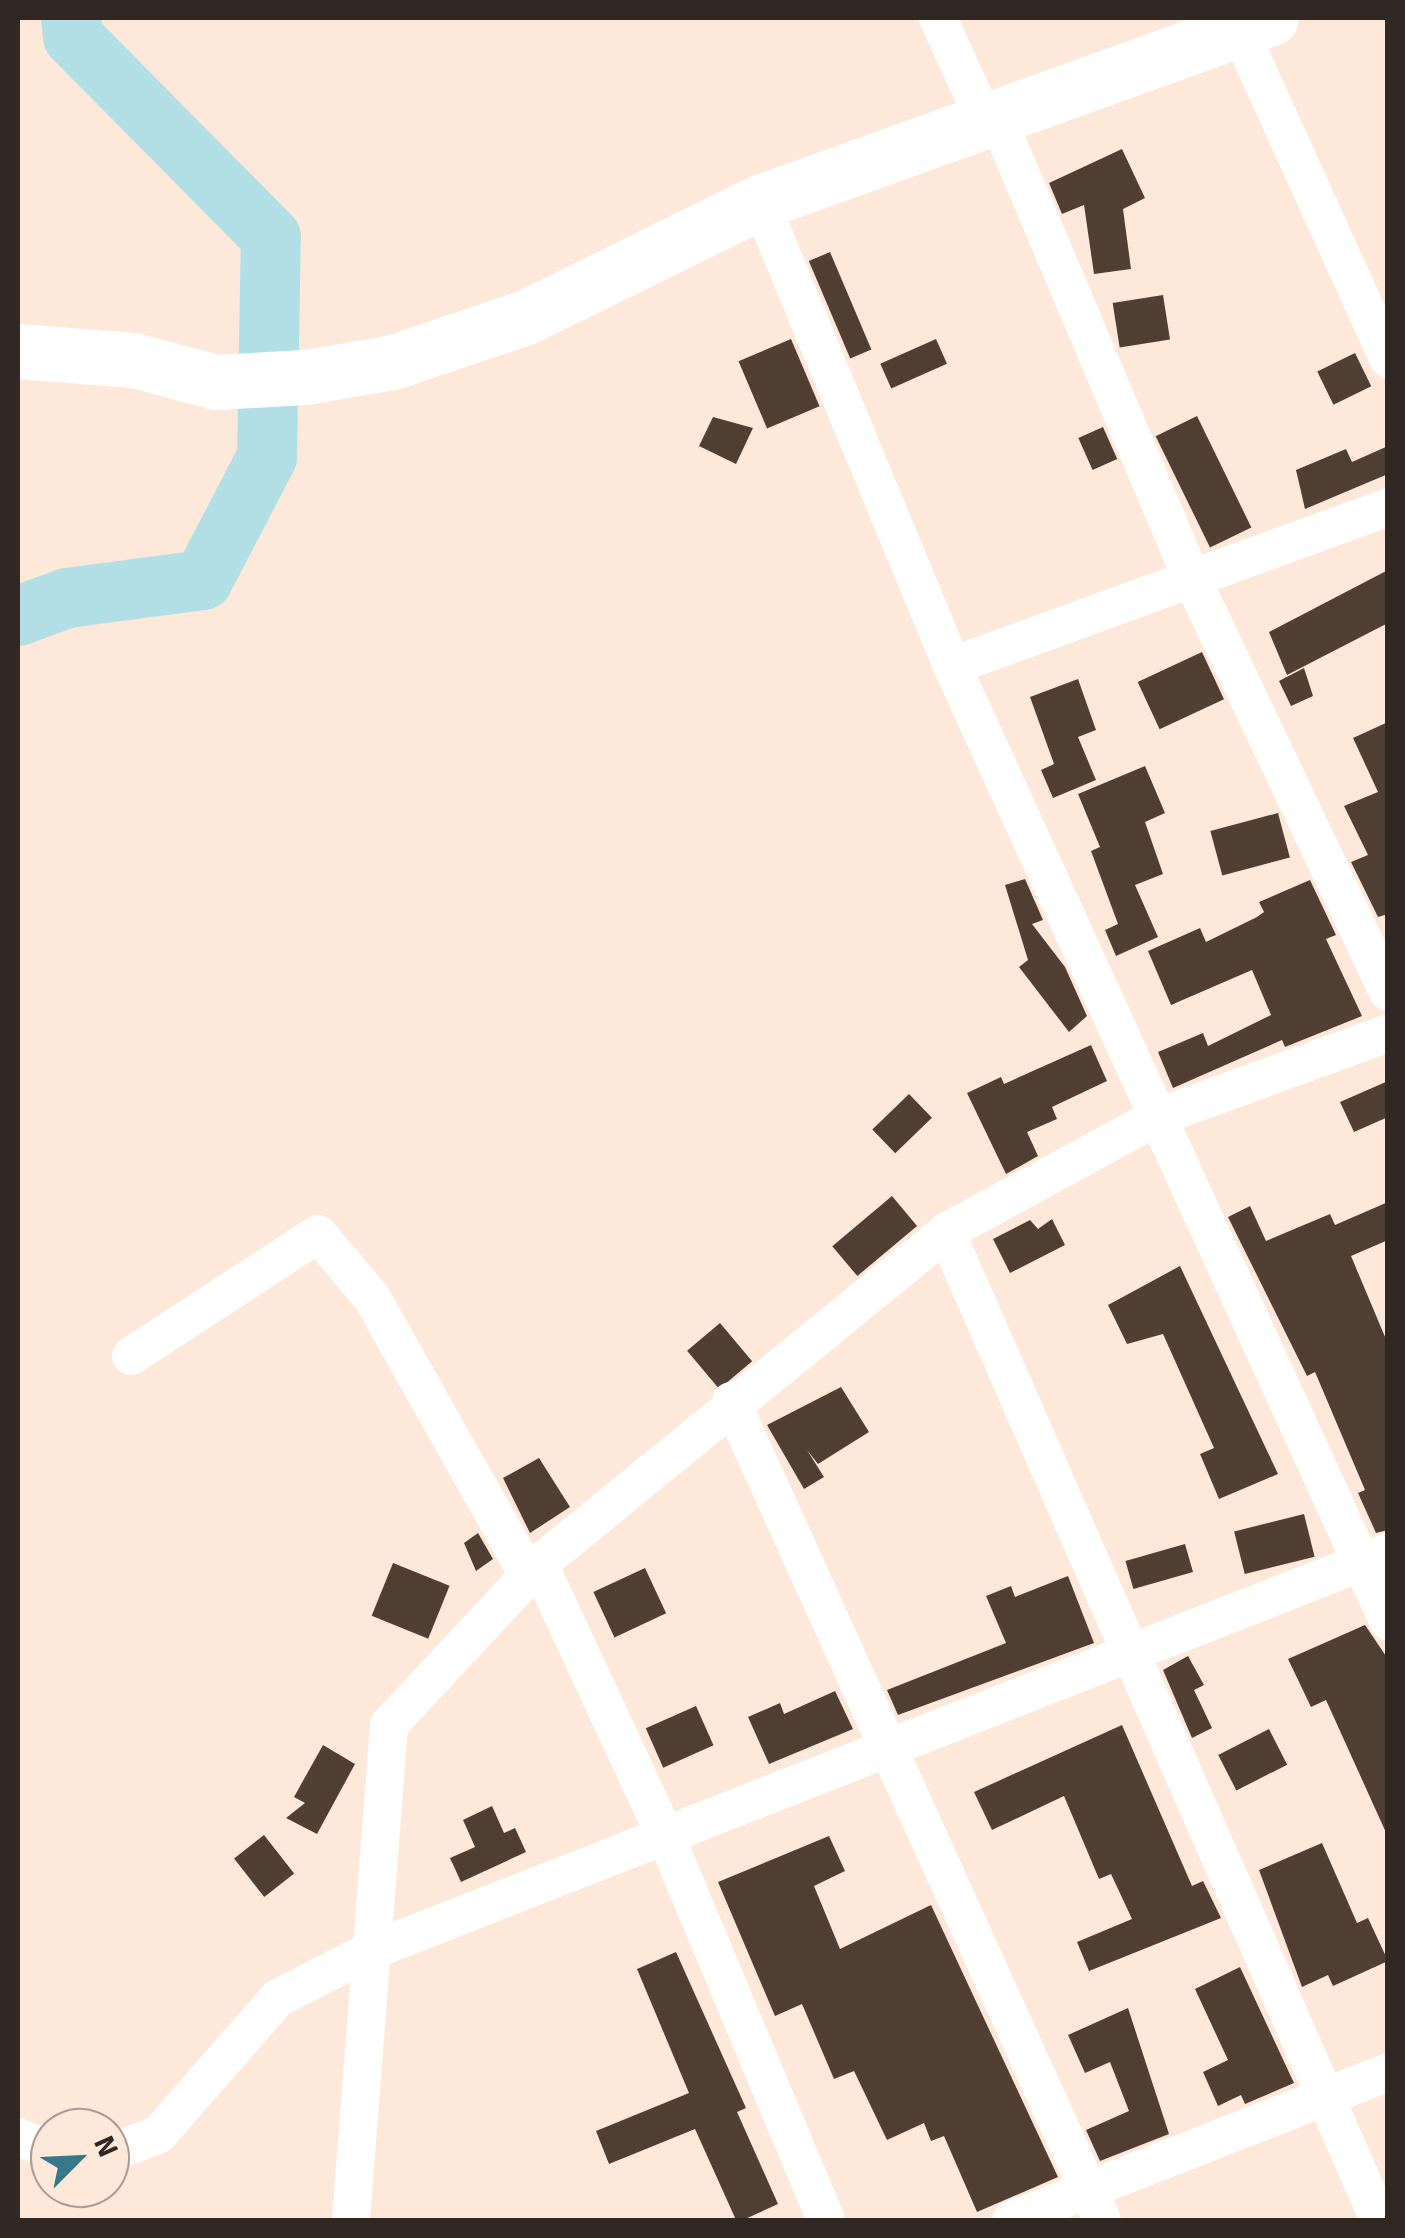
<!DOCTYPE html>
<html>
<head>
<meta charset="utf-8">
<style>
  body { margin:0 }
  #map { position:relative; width:1405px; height:2238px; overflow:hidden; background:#fee8da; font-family:Signika,sans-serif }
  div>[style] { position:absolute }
  .river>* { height:60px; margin:-30px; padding:0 30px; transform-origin:30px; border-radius:30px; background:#b2dfe5 }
  .building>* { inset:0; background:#513f34; transform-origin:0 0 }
  .street>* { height:38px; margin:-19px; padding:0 19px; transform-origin:19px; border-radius:19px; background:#fff }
  .secondary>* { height:55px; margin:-27.5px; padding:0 27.5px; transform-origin:27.5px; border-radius:27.5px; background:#fff }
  span { translate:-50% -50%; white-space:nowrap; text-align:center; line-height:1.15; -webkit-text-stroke:10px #fee8da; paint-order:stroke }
  .frame { position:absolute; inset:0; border:20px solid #312823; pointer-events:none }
  .north { position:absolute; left:30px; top:2108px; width:100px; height:100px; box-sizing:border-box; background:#fee8da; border:2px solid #ac9b91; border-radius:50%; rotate:66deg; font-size:28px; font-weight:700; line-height:40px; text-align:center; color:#312823 }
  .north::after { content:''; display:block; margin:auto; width:35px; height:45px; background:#37798b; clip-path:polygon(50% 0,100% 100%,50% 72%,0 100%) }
</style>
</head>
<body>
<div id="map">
  <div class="river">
    <i style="left:18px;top:616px;width:52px;rotate:-20.2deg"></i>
    <i style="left:67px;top:598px;width:137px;rotate:-7.5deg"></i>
    <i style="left:203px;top:580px;width:139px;rotate:-62.5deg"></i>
    <i style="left:267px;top:457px;width:220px;rotate:-89deg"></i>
    <i style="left:271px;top:237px;width:281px;rotate:-134.7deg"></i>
    <i style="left:73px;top:37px;width:19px;rotate:-96deg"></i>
  </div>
  <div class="building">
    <i style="clip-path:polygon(1122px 149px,1145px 198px,1123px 209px,1131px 269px,1094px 274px,1084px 205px,1062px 214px,1049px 183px)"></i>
    <i style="left:830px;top:252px;width:106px;height:23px;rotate:67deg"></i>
    <i style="left:1163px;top:295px;width:45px;height:51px;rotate:81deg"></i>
    <i style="left:791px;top:339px;width:73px;height:57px;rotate:67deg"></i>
    <i style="left:936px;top:339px;width:27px;height:61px;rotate:66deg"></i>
    <i style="left:1355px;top:353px;width:37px;height:42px;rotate:64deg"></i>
    <i style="left:1197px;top:416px;width:124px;height:46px;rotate:64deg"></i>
    <i style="clip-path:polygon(713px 417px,753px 428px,736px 464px,699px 446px)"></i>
    <i style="left:1103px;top:427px;width:35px;height:27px;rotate:66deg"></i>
    <i style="clip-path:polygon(1388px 446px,1388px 474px,1305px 509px,1296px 470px,1346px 449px,1352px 462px)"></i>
    <i style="clip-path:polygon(1388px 570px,1388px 623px,1287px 675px,1269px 632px)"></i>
    <i style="left:1202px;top:652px;width:52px;height:71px;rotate:65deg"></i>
    <i style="clip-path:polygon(1304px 668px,1313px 696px,1291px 706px,1279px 681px)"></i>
    <i style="clip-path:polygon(1078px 679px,1096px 730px,1078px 737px,1096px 780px,1053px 798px,1041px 770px,1054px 764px,1030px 697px)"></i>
    <i style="clip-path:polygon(1388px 722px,1388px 914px,1378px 917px,1351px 862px,1368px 855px,1344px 806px,1378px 792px,1353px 738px)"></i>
    <i style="clip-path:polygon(1145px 766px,1165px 813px,1145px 822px,1163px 874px,1135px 885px,1158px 937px,1116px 956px,1105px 930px,1118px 924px,1091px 851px,1100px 847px,1078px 794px)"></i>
    <i style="left:1278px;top:813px;width:46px;height:70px;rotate:75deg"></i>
    <i style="clip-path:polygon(1025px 879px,1043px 920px,1032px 924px,1065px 967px,1087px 1016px,1069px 1032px,1019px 967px,1028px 960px,1005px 885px)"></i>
    <i style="clip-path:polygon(1310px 880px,1336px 935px,1326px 939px,1362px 1016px,1285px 1047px,1282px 1040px,1173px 1088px,1158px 1052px,1203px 1033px,1208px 1046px,1271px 1015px,1252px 970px,1171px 1005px,1148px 951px,1200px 928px,1206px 942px,1257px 917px,1264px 912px,1259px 902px)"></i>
    <i style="clip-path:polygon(1091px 1045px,1107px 1081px,1052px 1107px,1057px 1119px,1027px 1132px,1038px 1156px,1006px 1174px,967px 1093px,1001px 1077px,1004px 1084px)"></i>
    <i style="clip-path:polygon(1388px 1081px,1388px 1117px,1354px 1132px,1340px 1102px)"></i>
    <i style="left:909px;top:1094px;width:33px;height:51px;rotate:46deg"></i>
    <i style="left:892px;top:1196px;width:39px;height:78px;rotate:50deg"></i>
    <i style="clip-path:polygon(1388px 1202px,1388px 1240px,1351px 1256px,1388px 1344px,1388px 1530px,1376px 1533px,1358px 1493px,1365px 1490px,1315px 1372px,1307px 1376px,1228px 1217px,1250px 1206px,1266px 1241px,1330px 1214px,1335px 1225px)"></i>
    <i style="clip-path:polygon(1052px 1219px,1065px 1245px,1010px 1273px,993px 1239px,1030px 1220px,1038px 1229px)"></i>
    <i style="clip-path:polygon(1180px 1266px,1278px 1474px,1219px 1499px,1200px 1454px,1214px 1448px,1163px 1334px,1127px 1344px,1108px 1305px)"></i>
    <i style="left:720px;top:1323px;width:50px;height:43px;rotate:50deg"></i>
    <i style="clip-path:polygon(841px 1387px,869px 1432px,818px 1464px,807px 1450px,824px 1477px,804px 1489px,767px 1425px)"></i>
    <i style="clip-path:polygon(539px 1458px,570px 1507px,530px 1533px,503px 1478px)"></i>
    <i style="left:1304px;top:1514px;width:44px;height:72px;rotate:76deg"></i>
    <i style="clip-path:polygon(478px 1533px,493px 1559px,476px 1571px,464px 1543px)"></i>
    <i style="left:1185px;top:1544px;width:29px;height:62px;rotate:74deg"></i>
    <i style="left:393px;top:1563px;width:61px;height:57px;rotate:22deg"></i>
    <i style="left:645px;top:1568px;width:50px;height:57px;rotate:65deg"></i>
    <i style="clip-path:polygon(1068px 1576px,1094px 1643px,898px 1715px,887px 1690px,1006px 1643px,986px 1596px,1011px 1586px,1015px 1597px)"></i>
    <i style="clip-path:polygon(1365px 1625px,1388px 1659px,1388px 1837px,1326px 1700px,1311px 1707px,1288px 1659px)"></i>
    <i style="clip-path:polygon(1188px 1656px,1204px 1685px,1194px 1690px,1212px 1728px,1192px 1738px,1163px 1670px)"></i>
    <i style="clip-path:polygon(835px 1691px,853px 1729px,769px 1764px,748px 1717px,780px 1703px,784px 1714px)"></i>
    <i style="left:696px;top:1706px;width:43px;height:55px;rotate:66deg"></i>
    <i style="clip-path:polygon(1122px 1725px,1192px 1886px,1203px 1881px,1221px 1918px,1089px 1971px,1077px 1942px,1132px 1919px,1111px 1874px,1099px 1879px,1064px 1796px,992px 1830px,974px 1792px)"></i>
    <i style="left:1269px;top:1729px;width:40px;height:57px;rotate:63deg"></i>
    <i style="clip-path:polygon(323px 1745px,355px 1764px,317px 1834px,286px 1818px,305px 1803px,294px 1797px)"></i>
    <i style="clip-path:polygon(492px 1806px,504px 1833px,515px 1828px,526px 1852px,461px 1882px,450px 1858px,475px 1847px,463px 1820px)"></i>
    <i style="left:264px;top:1835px;width:49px;height:38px;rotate:52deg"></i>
    <i style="clip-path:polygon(829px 1836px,845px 1871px,814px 1886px,840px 1949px,931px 1905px,1058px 2177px,977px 2212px,944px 2136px,931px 2141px,924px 2123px,887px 2140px,854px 2071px,834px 2079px,802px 2004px,775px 2016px,718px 1882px)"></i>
    <i style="clip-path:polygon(1322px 1843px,1357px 1923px,1368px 1918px,1388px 1961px,1333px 1986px,1328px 1975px,1302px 1987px,1259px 1870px)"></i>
    <i style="clip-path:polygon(676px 1952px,746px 2108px,737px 2112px,778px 2204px,743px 2220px,736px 2220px,695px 2129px,609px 2164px,596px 2131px,689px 2093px,637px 1969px)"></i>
    <i style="clip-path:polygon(1240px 1967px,1294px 2083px,1245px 2104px,1241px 2095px,1218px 2106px,1203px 2072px,1228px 2060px,1195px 1989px)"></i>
    <i style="clip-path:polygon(1128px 2008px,1169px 2134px,1100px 2161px,1086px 2130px,1129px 2111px,1110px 2062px,1085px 2073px,1068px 2035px)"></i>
  </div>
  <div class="street">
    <i style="left:938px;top:18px;width:109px;rotate:65.6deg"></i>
    <i style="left:1240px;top:32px;width:359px;rotate:65.6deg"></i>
    <i style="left:995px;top:113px;width:506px;rotate:67.08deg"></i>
    <i style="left:1192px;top:579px;width:457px;rotate:64.6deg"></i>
    <i style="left:760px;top:202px;width:502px;rotate:67.52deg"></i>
    <i style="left:952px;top:666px;width:1050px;rotate:65.46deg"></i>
    <i style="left:952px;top:666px;width:464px;rotate:-20deg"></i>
    <i style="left:946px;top:1232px;width:1079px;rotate:66.33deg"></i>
    <i style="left:131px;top:1356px;width:223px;rotate:-33.1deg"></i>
    <i style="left:318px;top:1234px;width:84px;rotate:49.8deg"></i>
    <i style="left:372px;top:1298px;width:318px;rotate:60.6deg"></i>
    <i style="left:731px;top:1401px;width:899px;rotate:65.63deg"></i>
    <i style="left:539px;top:1564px;width:299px;rotate:65.1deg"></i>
    <i style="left:665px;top:1835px;width:417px;rotate:67.3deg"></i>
    <i style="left:18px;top:2137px;width:35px;rotate:22deg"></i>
    <i style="left:110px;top:2153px;width:51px;rotate:-20.6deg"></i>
    <i style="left:158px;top:2135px;width:182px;rotate:-48.8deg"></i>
    <i style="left:278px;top:1998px;width:101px;rotate:-27.1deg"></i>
    <i style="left:368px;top:1952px;width:1096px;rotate:-21.41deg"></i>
    <i style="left:351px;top:2220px;width:496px;rotate:-85.6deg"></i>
    <i style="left:389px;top:1725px;width:220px;rotate:-47deg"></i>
    <i style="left:539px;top:1564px;width:525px;rotate:-39.2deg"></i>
    <i style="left:946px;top:1232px;width:238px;rotate:-28.6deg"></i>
    <i style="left:1155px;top:1118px;width:248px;rotate:-20deg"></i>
    <i style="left:1011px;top:2220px;width:405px;rotate:-21.4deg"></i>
  </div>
  <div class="secondary">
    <i style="left:18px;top:351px;width:115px;rotate:4.5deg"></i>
    <i style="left:133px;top:360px;width:86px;rotate:14.8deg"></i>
    <i style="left:216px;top:382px;width:90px;rotate:-3.2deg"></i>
    <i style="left:306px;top:377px;width:88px;rotate:-9.8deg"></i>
    <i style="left:393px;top:362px;width:140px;rotate:-18.7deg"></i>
    <i style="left:526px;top:317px;width:261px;rotate:-26.2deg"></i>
    <i style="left:760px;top:202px;width:543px;rotate:-19.8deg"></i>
  </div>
  <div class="frame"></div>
  <div class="north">N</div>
</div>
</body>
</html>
